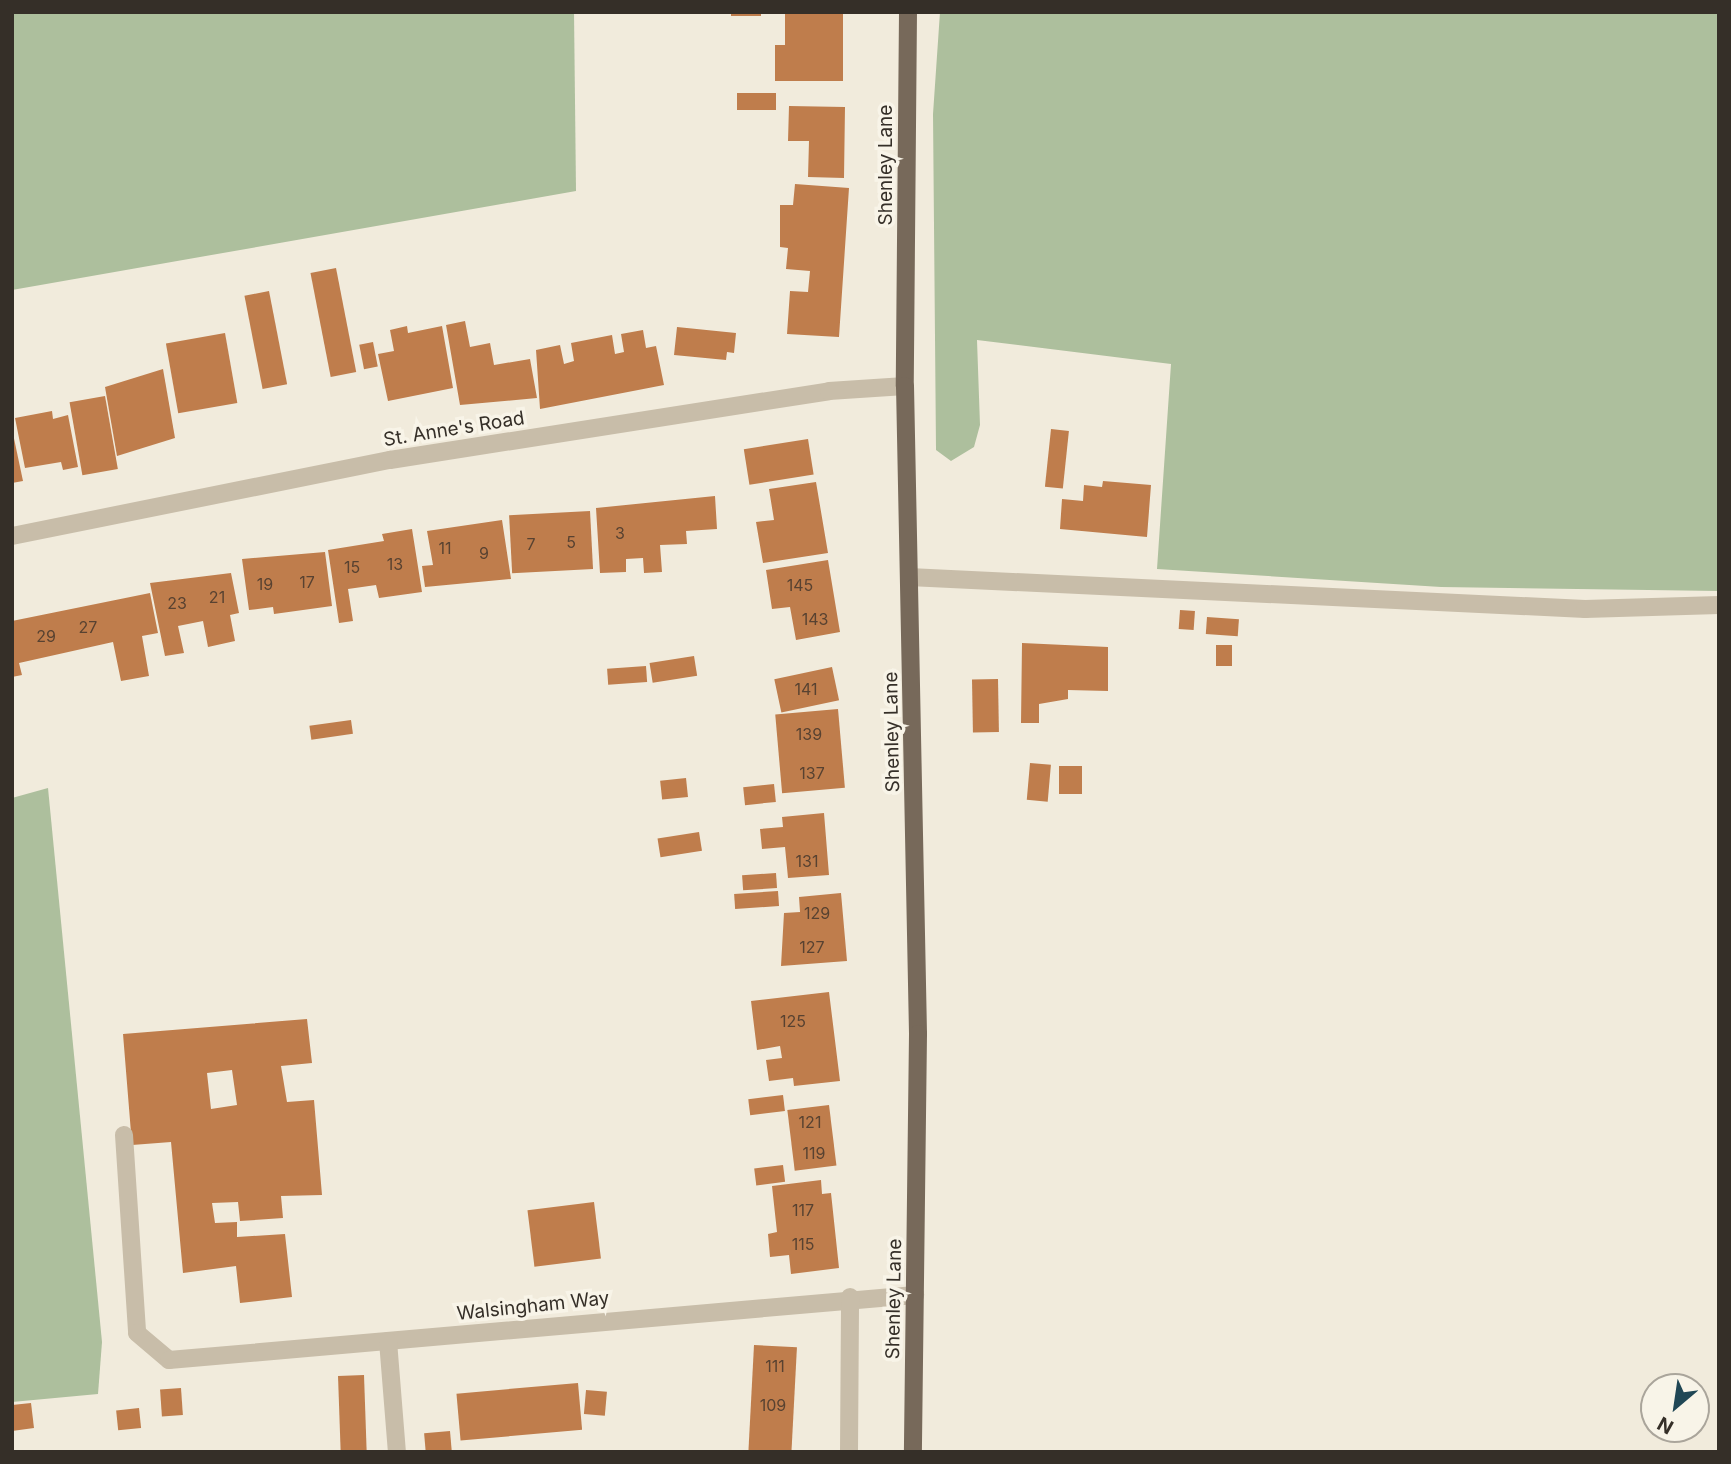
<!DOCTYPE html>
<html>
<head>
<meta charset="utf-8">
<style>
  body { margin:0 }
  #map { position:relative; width:1731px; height:1464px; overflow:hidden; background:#f1ebdc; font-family:Inter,sans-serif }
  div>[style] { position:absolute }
  .green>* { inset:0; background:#adbf9d }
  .building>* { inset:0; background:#bf7d4c; transform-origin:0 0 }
  .minor>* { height:18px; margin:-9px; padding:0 9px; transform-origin:9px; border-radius:9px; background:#c8bda9 }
  .major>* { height:18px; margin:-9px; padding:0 9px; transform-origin:9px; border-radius:9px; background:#77695a }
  span { translate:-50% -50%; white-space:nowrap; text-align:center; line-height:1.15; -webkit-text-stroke:7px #f8f4e8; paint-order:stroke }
  .number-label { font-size:16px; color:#584231 }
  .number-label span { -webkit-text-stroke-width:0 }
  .street-label { font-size:19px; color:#352f28 }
  .frame { position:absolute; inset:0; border:14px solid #352f28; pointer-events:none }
  .north { position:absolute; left:1640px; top:1373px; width:70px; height:70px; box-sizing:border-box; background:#f8f4e8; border:2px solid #aaa59b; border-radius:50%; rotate:209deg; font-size:19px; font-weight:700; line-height:28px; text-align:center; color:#352f28 }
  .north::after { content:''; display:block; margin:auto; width:24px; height:32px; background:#204755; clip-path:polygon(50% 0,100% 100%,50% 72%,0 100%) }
</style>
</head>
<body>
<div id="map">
  <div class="green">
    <i style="clip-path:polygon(12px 12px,574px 12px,576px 191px,12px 290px)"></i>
    <i style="clip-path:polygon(940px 12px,1719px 12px,1719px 591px,1441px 587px,1157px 569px,1171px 364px,977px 340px,980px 425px,974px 447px,951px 461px,936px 450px,933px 114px)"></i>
    <i style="clip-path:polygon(48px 788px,102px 1342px,98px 1394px,12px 1402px,12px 798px)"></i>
  </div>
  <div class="building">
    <i style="left:731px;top:12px;width:30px;height:4px"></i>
    <i style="clip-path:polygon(785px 12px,843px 12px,843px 81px,775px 81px,775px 45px,785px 45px)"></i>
    <i style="left:737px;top:93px;width:39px;height:17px"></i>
    <i style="clip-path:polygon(789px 106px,845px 107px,844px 178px,808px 177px,809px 141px,788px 141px)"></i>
    <i style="clip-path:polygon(795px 184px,849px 188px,839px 337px,787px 334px,790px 291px,808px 292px,810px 271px,786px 269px,788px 248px,780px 247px,780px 205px,793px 205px)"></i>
    <i style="left:336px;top:268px;width:106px;height:26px;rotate:79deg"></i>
    <i style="left:269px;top:291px;width:95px;height:25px;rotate:79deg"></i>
    <i style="clip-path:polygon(465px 321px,470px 347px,490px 343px,494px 365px,530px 359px,537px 398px,460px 405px,446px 325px)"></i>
    <i style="clip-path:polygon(407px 326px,408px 333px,442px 326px,453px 388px,388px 401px,378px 354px,394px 351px,390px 330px)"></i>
    <i style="clip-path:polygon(677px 327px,736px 333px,734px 353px,727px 352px,726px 360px,674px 355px)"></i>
    <i style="clip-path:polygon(643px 330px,646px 348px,656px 346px,664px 385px,540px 409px,536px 350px,560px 345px,564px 364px,574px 361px,571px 343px,612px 335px,615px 354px,624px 352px,621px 334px)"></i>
    <i style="left:225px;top:333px;width:71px;height:60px;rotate:80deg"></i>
    <i style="left:373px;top:342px;width:25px;height:14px;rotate:79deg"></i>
    <i style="clip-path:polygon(163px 369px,175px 438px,117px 456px,105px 387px)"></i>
    <i style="left:105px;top:396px;width:74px;height:36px;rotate:80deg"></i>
    <i style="clip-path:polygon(52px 411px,53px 419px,68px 415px,78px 467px,63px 470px,61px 462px,25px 468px,15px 418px)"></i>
    <i style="clip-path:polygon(12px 429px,23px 481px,12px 483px)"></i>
    <i style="left:1051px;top:429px;width:18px;height:58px;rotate:6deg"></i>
    <i style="left:808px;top:439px;width:36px;height:65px;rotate:81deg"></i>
    <i style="clip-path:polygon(1103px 481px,1151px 485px,1147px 537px,1060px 529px,1062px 499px,1083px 501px,1084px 485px,1102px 487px)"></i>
    <i style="clip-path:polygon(816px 482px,828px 553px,763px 563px,756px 522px,774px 520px,769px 489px)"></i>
    <i style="clip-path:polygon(715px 496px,717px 529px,686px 531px,687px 544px,660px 545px,662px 572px,644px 573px,643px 558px,626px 559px,626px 572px,600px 573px,596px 508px)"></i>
    <i style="left:590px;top:511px;width:58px;height:81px;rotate:87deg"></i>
    <i style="clip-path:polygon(502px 520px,511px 579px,425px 587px,422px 566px,433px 565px,427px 531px)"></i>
    <i style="clip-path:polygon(412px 529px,422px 592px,379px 598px,376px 585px,348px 589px,353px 621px,339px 623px,328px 550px,384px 541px,382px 534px)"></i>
    <i style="clip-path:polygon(325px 552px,332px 606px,274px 614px,273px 607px,249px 610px,242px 559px)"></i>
    <i style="clip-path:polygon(828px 560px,840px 632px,796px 640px,790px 607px,772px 609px,766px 570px)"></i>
    <i style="clip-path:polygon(231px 573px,239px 613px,230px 615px,235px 641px,208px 647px,203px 621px,178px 626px,184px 653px,165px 656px,150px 583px)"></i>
    <i style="clip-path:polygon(150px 593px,158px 633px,142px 636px,149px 676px,121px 681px,113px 642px,19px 663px,22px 675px,12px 677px,12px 621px)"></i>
    <i style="left:1180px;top:610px;width:15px;height:19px;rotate:4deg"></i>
    <i style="left:1207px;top:617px;width:32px;height:17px;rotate:4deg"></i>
    <i style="clip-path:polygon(1022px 643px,1108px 647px,1108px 691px,1068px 690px,1068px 699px,1039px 704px,1039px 723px,1021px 723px)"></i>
    <i style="left:1216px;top:645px;width:16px;height:21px"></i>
    <i style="left:694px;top:656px;width:20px;height:45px;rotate:81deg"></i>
    <i style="left:646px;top:666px;width:16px;height:39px;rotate:86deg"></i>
    <i style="left:832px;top:667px;width:34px;height:59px;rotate:78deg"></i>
    <i style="left:998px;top:679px;width:53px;height:26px;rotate:89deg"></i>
    <i style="left:838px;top:709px;width:79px;height:63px;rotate:85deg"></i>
    <i style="left:351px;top:720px;width:14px;height:42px;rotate:82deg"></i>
    <i style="left:1030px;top:763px;width:21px;height:37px;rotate:5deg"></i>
    <i style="left:1082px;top:766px;width:28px;height:23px;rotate:90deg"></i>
    <i style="left:686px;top:778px;width:19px;height:26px;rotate:84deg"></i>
    <i style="left:774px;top:784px;width:18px;height:31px;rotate:84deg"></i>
    <i style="clip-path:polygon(824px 813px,829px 875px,788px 878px,785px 847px,762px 849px,760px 829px,783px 827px,782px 817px)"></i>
    <i style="left:699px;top:832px;width:19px;height:42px;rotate:81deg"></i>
    <i style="left:776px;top:873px;width:15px;height:34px;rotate:86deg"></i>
    <i style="left:778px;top:891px;width:15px;height:44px;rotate:86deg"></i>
    <i style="clip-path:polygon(841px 893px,847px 961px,781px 966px,784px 913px,800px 912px,799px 897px)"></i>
    <i style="clip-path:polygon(829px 992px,840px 1081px,794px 1086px,793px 1078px,769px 1081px,766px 1060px,782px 1058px,780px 1046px,757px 1050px,751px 1001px)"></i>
    <i style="clip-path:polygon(evenodd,307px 1019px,312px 1063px,281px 1066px,287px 1102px,314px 1100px,322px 1195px,281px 1196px,283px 1218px,240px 1221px,238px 1202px,212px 1203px,215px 1223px,237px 1222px,237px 1237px,285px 1234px,292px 1297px,240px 1303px,236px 1266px,183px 1273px,171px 1142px,132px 1145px,123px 1034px,307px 1019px,232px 1070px,237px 1105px,211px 1109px,207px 1073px,232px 1070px)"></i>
    <i style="left:783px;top:1095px;width:16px;height:35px;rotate:83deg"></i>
    <i style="left:829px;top:1105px;width:61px;height:42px;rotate:83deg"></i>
    <i style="left:783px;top:1165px;width:17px;height:29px;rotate:83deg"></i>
    <i style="clip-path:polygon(821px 1180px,822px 1194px,831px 1193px,839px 1268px,791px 1274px,789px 1255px,770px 1257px,768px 1234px,777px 1232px,772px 1186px)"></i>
    <i style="left:594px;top:1202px;width:57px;height:67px;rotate:83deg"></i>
    <i style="left:754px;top:1345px;width:43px;height:107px;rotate:3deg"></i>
    <i style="left:364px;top:1375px;width:77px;height:26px;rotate:88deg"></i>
    <i style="left:578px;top:1383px;width:47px;height:122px;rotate:85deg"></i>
    <i style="left:181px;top:1388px;width:27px;height:21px;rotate:86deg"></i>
    <i style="left:586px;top:1390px;width:21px;height:24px;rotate:5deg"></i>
    <i style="clip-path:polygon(31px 1403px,34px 1428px,12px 1431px,12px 1405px)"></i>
    <i style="left:139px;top:1408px;width:20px;height:23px;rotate:84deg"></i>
    <i style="left:450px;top:1431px;width:21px;height:26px;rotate:85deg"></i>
  </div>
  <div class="minor">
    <i style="left:12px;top:536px;width:386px;rotate:-11.4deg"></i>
    <i style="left:390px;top:460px;width:444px;rotate:-8.9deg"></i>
    <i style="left:829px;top:391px;width:76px;rotate:-3.8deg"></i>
    <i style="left:909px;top:577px;width:677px;rotate:2.71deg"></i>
    <i style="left:1585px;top:609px;width:134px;rotate:-1.7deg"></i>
    <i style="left:124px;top:1135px;width:198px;rotate:86.2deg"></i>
    <i style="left:137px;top:1333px;width:42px;rotate:40.2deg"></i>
    <i style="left:169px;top:1360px;width:749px;rotate:-4.98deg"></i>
    <i style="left:388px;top:1341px;width:111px;rotate:85.4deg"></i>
    <i style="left:849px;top:1452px;width:155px;rotate:-89.6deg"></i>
  </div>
  <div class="major">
    <i style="left:908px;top:12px;width:374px;rotate:90.5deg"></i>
    <i style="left:905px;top:386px;width:648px;rotate:88.85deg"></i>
    <i style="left:918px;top:1034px;width:418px;rotate:90.7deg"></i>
  </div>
  <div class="number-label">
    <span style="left:620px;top:533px">3</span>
    <span style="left:571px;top:542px">5</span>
    <span style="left:531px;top:544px">7</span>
    <span style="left:445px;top:548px">11</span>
    <span style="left:484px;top:553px">9</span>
    <span style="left:395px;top:564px">13</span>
    <span style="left:352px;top:567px">15</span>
    <span style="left:307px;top:582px">17</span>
    <span style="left:265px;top:584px">19</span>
    <span style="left:800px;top:585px">145</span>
    <span style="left:217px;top:597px">21</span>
    <span style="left:177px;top:603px">23</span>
    <span style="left:815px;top:619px">143</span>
    <span style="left:88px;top:627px">27</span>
    <span style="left:46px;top:636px">29</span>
    <span style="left:806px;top:689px">141</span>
    <span style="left:809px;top:734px">139</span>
    <span style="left:812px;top:773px">137</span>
    <span style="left:807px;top:861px">131</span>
    <span style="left:817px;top:913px">129</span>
    <span style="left:812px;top:947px">127</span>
    <span style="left:793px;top:1021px">125</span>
    <span style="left:810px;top:1122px">121</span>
    <span style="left:814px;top:1153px">119</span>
    <span style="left:803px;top:1210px">117</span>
    <span style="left:803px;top:1244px">115</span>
    <span style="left:775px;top:1366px">111</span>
    <span style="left:773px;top:1405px">109</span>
  </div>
  <div class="street-label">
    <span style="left:886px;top:165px;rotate:-90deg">Shenley Lane</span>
    <span style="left:454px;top:429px;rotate:-9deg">St. Anne's Road</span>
    <span style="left:892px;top:732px;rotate:-91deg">Shenley Lane</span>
    <span style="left:894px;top:1299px;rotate:-89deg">Shenley Lane</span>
    <span style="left:533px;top:1306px;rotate:-6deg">Walsingham Way</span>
  </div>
  <div class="frame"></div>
  <div class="north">N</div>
</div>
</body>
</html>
